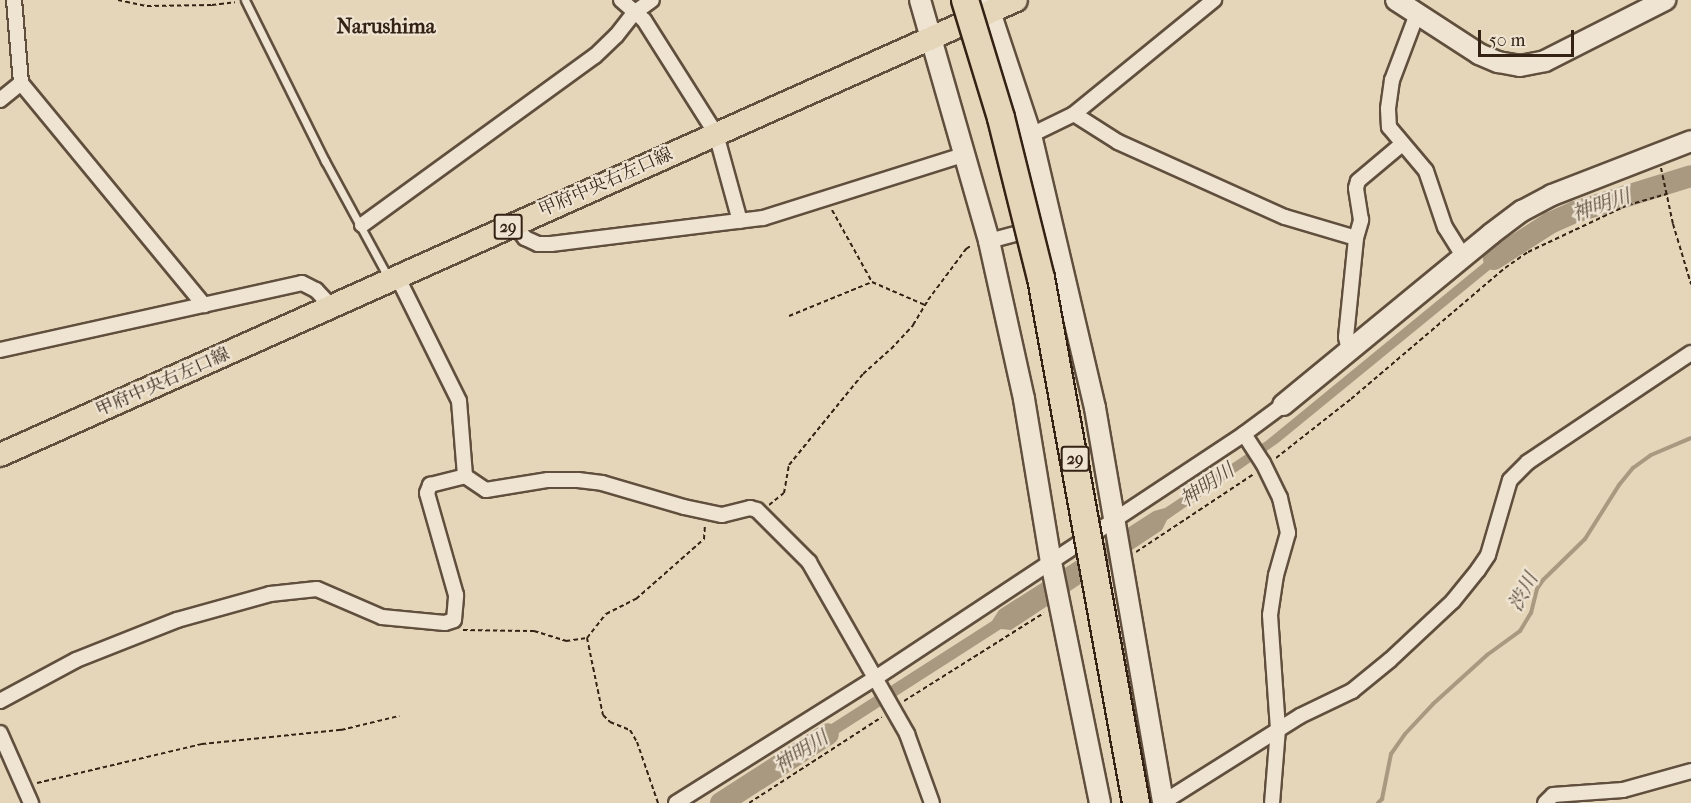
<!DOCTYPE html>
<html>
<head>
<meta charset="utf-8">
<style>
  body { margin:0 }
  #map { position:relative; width:1691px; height:803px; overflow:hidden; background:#e6d6b9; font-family:"IM FELL French Canon","Noto Serif JP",serif }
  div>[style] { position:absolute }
  .water>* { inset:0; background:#a99981 }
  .stream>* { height:4px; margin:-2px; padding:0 2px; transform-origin:2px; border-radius:2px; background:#a99981 }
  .river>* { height:22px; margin:-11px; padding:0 11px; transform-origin:11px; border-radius:11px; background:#a99981 }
  .path>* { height:2px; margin-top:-1px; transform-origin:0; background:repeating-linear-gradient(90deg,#342214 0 4.5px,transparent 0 7.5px) }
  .roads { filter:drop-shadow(2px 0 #604f3d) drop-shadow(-2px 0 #604f3d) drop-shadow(0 2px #604f3d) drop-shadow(0 -2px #604f3d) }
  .lane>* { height:7px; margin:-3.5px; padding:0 3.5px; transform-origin:3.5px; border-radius:3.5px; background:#efe4d2 }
  .street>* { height:14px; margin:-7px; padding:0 7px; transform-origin:7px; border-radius:7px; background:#efe4d2 }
  .secondary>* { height:20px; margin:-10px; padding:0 10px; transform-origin:10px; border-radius:10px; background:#efe4d2 }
  .primary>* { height:22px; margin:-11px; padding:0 11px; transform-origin:11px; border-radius:11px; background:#e6d6b9 }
  .bridges { filter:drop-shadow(2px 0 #342214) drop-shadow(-2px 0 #342214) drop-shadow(0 2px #342214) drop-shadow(0 -2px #342214) }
  .highway-bridge>* { height:26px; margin:-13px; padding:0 13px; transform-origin:13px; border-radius:13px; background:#e6d6b9 }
  span { translate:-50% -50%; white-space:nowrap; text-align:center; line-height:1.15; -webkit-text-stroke:4.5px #efe4d2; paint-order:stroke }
  .shield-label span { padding:2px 4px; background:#efe4d2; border:2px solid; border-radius:4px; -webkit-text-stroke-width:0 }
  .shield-label { font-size:16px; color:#342214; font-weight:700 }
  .street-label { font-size:18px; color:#342214 }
  .water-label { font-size:20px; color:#5d4c3a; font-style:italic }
  .quarter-label { font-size:21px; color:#342214; font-weight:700 }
  .scale { position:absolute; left:1478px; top:30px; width:96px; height:27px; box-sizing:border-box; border:3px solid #342214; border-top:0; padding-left:8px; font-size:18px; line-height:21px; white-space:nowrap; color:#342214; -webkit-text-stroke:4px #efe4d2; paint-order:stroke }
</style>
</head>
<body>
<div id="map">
  <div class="water">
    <i style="clip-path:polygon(1515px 237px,1522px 246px,1492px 268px,1278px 443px,1167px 520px,1162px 530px,1011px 630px,1001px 629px,806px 754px,800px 744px,992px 621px,999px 610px,1154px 511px,1165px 508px,1266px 441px)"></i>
  </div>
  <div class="stream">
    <i style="left:1378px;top:803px;width:6px;rotate:-45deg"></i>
    <i style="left:1382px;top:799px;width:46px;rotate:-78.7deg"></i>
    <i style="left:1391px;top:754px;width:24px;rotate:-55deg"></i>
    <i style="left:1405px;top:734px;width:41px;rotate:-47deg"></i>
    <i style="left:1433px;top:704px;width:73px;rotate:-42.2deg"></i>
    <i style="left:1487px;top:655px;width:41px;rotate:-36deg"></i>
    <i style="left:1520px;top:631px;width:21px;rotate:-59deg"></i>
    <i style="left:1531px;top:613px;width:25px;rotate:-76deg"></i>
    <i style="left:1537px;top:589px;width:11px;rotate:-56deg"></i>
    <i style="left:1543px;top:580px;width:59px;rotate:-44.3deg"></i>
    <i style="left:1585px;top:539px;width:64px;rotate:-57.8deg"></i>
    <i style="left:1619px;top:485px;width:22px;rotate:-51deg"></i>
    <i style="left:1633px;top:468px;width:22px;rotate:-36deg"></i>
    <i style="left:1651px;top:455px;width:43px;rotate:-23deg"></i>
  </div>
  <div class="river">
    <i style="left:1494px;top:259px;width:67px;rotate:-32.7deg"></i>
    <i style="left:1550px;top:223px;width:27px;rotate:-24deg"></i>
    <i style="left:1575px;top:212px;width:121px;rotate:-17.2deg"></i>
    <i style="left:721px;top:803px;width:127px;rotate:-32.8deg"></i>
  </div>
  <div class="path">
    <i style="left:118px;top:0;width:30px;rotate:12deg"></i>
    <i style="left:147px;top:6px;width:65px;rotate:-0.9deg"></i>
    <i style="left:212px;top:5px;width:23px;rotate:-7deg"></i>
    <i style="left:1661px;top:168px;width:57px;rotate:77.9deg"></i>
    <i style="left:1673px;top:224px;width:63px;rotate:73.3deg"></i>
    <i style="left:832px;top:210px;width:82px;rotate:60.9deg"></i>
    <i style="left:872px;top:282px;width:58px;rotate:23.5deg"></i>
    <i style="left:789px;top:316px;width:90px;rotate:-22.3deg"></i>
    <i style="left:1276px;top:458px;width:95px;rotate:-38.2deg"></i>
    <i style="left:1351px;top:399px;width:202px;rotate:-40.4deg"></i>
    <i style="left:1505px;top:268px;width:28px;rotate:-35deg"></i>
    <i style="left:1528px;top:252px;width:110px;rotate:-25.2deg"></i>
    <i style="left:1628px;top:205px;width:41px;rotate:-15.8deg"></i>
    <i style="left:769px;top:505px;width:19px;rotate:-39deg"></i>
    <i style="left:784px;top:493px;width:28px;rotate:-80deg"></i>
    <i style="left:789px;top:465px;width:117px;rotate:-50.9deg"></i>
    <i style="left:863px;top:374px;width:38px;rotate:-42deg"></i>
    <i style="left:891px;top:349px;width:33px;rotate:-47deg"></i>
    <i style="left:913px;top:325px;width:29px;rotate:-59deg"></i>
    <i style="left:928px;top:300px;width:64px;rotate:-53.3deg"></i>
    <i style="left:966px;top:249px;width:7px;rotate:-34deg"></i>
    <i style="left:1136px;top:552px;width:141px;rotate:-33.5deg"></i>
    <i style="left:463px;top:630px;width:71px;rotate:0.8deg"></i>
    <i style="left:534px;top:631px;width:34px;rotate:17deg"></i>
    <i style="left:566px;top:641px;width:21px;rotate:-8deg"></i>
    <i style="left:587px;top:638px;width:31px;rotate:-52deg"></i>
    <i style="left:606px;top:614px;width:34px;rotate:-27deg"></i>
    <i style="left:636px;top:599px;width:91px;rotate:-41.4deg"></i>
    <i style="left:704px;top:539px;width:15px;rotate:-86deg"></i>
    <i style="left:587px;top:638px;width:79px;rotate:78.3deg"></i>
    <i style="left:603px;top:715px;width:10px;rotate:45deg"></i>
    <i style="left:610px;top:722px;width:22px;rotate:22deg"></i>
    <i style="left:630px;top:730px;width:14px;rotate:60deg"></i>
    <i style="left:637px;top:742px;width:65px;rotate:71deg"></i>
    <i style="left:904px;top:701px;width:165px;rotate:-32.2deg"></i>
    <i style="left:37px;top:783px;width:170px;rotate:-13.3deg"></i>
    <i style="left:202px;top:744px;width:140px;rotate:-5.8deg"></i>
    <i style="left:341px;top:730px;width:60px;rotate:-13.6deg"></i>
    <i style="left:749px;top:803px;width:158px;rotate:-32.9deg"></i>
  </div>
  <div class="roads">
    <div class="lane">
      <i style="left:245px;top:0;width:180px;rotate:63.6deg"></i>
      <i style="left:325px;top:161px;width:132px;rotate:61.5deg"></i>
    </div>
    <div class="street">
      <i style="left:621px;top:0;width:30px;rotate:41deg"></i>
      <i style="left:644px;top:20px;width:135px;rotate:57.7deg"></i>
      <i style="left:716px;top:134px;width:90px;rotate:74.6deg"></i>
      <i style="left:1417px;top:14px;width:71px;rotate:110.7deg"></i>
      <i style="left:1392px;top:80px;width:29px;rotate:98deg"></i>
      <i style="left:1388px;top:109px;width:18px;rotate:87deg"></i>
      <i style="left:1389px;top:127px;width:57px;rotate:49.9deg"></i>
      <i style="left:1426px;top:171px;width:59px;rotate:71.3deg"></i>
      <i style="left:1445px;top:227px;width:36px;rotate:58deg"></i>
      <i style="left:21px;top:83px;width:288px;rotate:50.5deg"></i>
      <i style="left:0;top:100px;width:27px;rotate:-39deg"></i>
      <i style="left:21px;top:83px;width:83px;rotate:-94.8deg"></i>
      <i style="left:1074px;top:114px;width:52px;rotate:32.5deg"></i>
      <i style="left:1118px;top:142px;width:183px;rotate:24.2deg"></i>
      <i style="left:1285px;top:217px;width:74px;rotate:16.5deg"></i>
      <i style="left:1031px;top:135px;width:48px;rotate:-26deg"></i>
      <i style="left:1074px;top:114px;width:181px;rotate:-39.2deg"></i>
      <i style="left:514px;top:224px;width:18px;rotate:52deg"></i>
      <i style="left:525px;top:238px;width:14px;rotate:25deg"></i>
      <i style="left:538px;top:244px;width:13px"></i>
      <i style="left:551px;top:244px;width:214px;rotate:-7deg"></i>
      <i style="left:763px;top:218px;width:213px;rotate:-17.5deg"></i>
      <i style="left:362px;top:225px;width:288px;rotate:-36deg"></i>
      <i style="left:595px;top:56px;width:29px;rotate:-44deg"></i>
      <i style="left:616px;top:36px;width:29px;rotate:-52deg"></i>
      <i style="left:634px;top:13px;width:22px;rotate:-36deg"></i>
      <i style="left:989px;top:241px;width:66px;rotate:-14.9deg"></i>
      <i style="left:398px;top:278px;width:137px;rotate:63.6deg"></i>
      <i style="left:459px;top:401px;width:75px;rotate:85.4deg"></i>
      <i style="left:465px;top:476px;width:25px;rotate:34deg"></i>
      <i style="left:486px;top:490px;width:63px;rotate:-9.2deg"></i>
      <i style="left:548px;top:480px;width:30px"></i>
      <i style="left:578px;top:480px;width:24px;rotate:7deg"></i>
      <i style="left:602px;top:483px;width:85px;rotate:16.3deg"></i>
      <i style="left:684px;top:507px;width:39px;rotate:12deg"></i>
      <i style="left:722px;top:515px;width:29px;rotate:-14deg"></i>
      <i style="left:750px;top:508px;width:7px;rotate:16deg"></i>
      <i style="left:757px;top:510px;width:74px;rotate:45deg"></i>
      <i style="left:809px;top:562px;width:198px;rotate:60.3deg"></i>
      <i style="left:907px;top:734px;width:73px;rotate:70.1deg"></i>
      <i style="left:0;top:350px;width:309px;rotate:-12.5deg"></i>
      <i style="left:302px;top:283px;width:16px;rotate:27deg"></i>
      <i style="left:316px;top:290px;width:23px;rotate:47deg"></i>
      <i style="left:1349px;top:351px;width:14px;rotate:-102deg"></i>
      <i style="left:1346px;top:337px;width:100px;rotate:-84.2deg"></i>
      <i style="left:1356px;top:238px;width:19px;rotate:-74deg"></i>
      <i style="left:1361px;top:220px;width:32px;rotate:-99deg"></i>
      <i style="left:1356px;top:188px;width:7px;rotate:-74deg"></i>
      <i style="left:1358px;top:181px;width:57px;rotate:-40.1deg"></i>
      <i style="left:1244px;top:434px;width:35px;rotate:57deg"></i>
      <i style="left:1263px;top:463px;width:39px;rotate:64deg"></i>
      <i style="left:1280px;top:498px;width:36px;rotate:77deg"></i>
      <i style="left:1288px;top:533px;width:44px;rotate:105.9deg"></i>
      <i style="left:1276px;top:575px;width:40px;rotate:98.5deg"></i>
      <i style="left:1270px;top:615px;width:114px;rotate:86deg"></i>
      <i style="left:1278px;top:729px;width:74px;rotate:94.6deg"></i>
      <i style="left:0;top:701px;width:86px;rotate:-28.3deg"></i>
      <i style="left:76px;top:660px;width:109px;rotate:-21.6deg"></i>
      <i style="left:177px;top:620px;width:97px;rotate:-15.6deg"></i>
      <i style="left:270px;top:594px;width:47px;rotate:-6.1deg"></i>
      <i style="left:317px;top:589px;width:71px;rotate:23.3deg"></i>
      <i style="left:382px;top:617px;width:63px;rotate:5.4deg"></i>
      <i style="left:445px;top:623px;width:9px;rotate:-18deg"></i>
      <i style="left:454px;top:620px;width:25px;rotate:-85deg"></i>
      <i style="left:456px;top:595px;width:106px;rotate:-105.9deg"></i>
      <i style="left:427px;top:493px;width:9px;rotate:-69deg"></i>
      <i style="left:430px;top:485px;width:36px;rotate:-14deg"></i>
      <i style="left:0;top:733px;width:77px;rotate:66.1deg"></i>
      <i style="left:676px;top:803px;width:234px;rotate:-32.1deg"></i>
      <i style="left:874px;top:679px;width:444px;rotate:-33.5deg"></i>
      <i style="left:1244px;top:434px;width:49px;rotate:-36.6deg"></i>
      <i style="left:1162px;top:803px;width:163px;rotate:-32.2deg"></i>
      <i style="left:1300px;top:716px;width:58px;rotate:-25.7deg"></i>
      <i style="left:1352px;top:691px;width:49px;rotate:-39.2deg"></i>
      <i style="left:1390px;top:660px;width:86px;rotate:-43.1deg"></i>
      <i style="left:1453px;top:601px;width:40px;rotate:-51deg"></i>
      <i style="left:1478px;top:570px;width:18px;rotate:-56deg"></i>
      <i style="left:1488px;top:555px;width:78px;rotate:-73.7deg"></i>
      <i style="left:1510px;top:480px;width:25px;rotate:-45deg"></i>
      <i style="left:1528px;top:462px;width:196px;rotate:-33.8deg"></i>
      <i style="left:1545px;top:803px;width:11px;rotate:-45deg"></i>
      <i style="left:1553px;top:795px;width:70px;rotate:-4.1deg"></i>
      <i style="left:1623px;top:790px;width:71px;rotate:-15.6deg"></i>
    </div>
    <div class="secondary">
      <i style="left:920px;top:0;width:251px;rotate:74deg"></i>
      <i style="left:989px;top:241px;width:162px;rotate:77.5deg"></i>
      <i style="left:1024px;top:399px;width:165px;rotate:80.6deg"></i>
      <i style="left:1051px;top:562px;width:246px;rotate:78.5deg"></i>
      <i style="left:986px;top:0;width:142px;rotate:71.6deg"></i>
      <i style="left:1031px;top:135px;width:280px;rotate:76.8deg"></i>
      <i style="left:1095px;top:408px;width:401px;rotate:80.2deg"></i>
      <i style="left:1396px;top:0;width:99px;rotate:33deg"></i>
      <i style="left:1479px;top:54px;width:21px;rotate:23deg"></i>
      <i style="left:1498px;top:62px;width:22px;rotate:10deg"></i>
      <i style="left:1520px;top:66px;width:25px;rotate:-11deg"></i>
      <i style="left:1545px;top:61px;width:135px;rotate:-26.9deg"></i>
      <i style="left:1283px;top:405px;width:269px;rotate:-39.4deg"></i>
      <i style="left:1491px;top:234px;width:39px;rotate:-37deg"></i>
      <i style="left:1522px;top:211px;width:34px;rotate:-28deg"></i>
      <i style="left:1552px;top:195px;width:149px;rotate:-21.2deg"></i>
    </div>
    <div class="primary">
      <i style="left:0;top:455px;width:1113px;rotate:-24.12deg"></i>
    </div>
  </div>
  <div class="bridges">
    <div class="highway-bridge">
      <i style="left:965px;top:0;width:123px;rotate:73deg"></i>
      <i style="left:1001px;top:118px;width:165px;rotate:76deg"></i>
      <i style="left:1041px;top:278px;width:534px;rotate:79.74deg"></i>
    </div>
  </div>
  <div class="shield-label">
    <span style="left:508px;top:227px">29</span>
    <span style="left:1075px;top:459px">29</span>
  </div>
  <div class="street-label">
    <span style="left:606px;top:183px;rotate:-24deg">甲府中央右左口線</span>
    <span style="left:163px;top:383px;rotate:-24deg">甲府中央右左口線</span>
  </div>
  <div class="water-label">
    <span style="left:1601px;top:205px;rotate:-19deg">神明川</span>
    <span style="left:1207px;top:485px;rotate:-34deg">神明川</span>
    <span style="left:1523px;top:592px;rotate:-62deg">渋川</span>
    <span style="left:801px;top:752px;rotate:-33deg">神明川</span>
  </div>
  <div class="quarter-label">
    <span style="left:386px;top:26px">Narushima</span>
  </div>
  <div class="scale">50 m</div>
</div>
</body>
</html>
